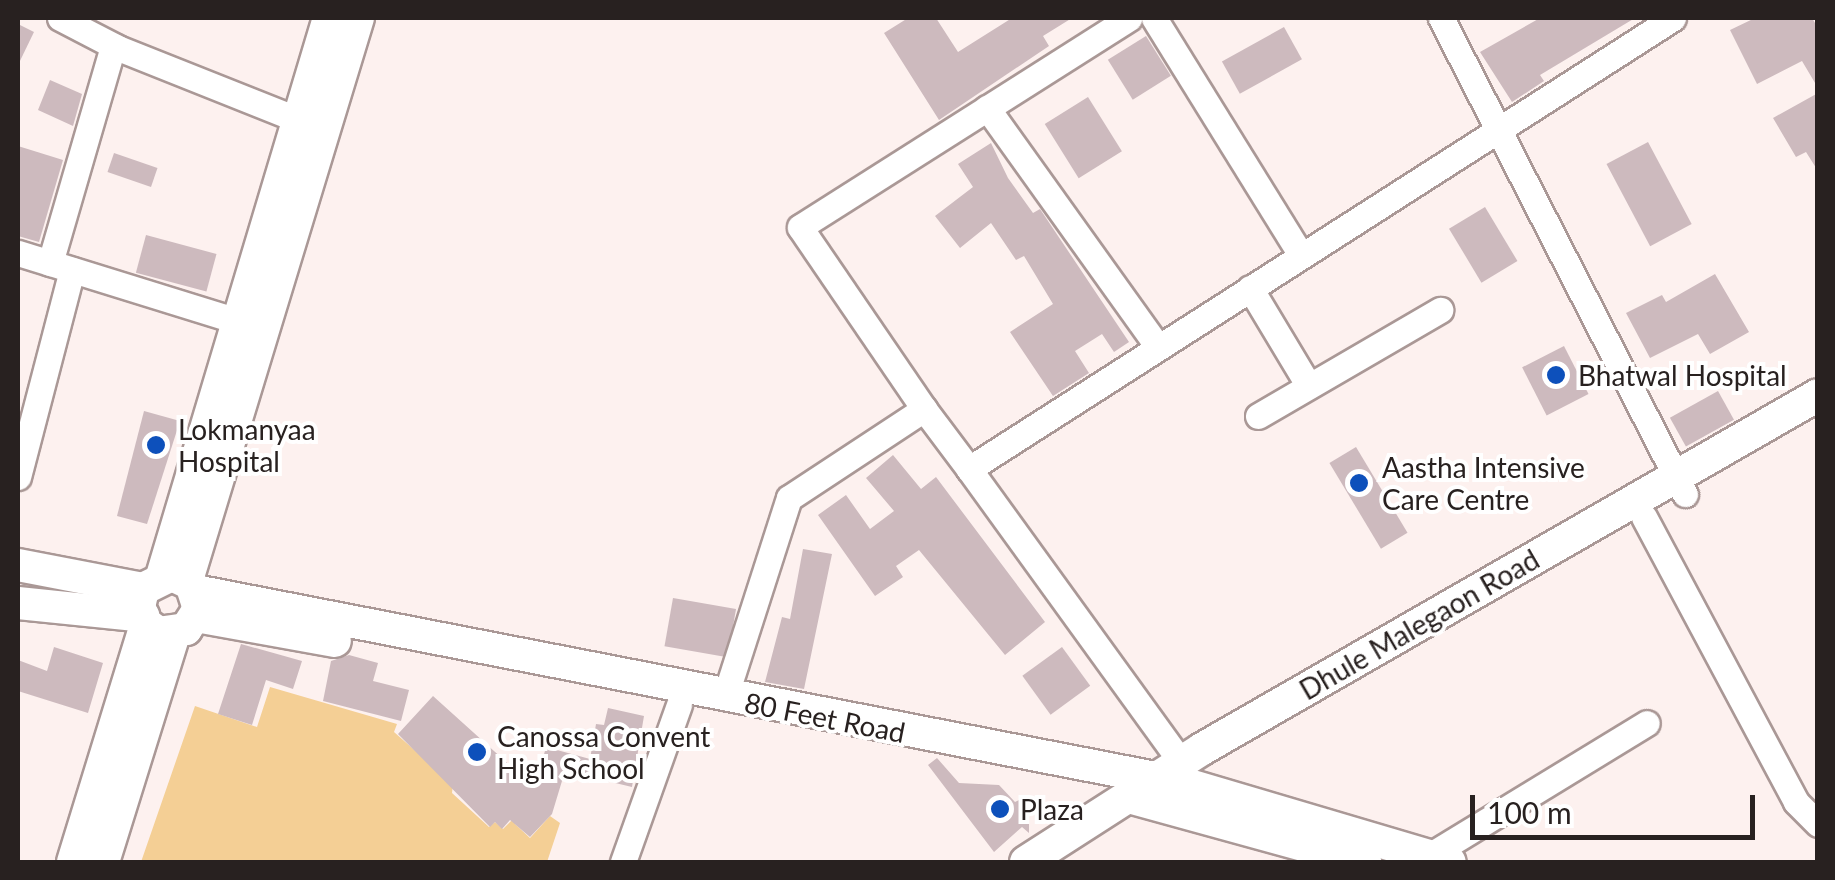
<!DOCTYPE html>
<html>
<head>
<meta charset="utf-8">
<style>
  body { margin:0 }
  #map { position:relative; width:1835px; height:880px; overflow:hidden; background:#fdf1ef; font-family:Lato,sans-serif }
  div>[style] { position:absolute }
  .green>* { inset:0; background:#f4cf95 }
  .building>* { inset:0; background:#cdbabe; transform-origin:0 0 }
  .roads { filter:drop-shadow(2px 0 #aa9896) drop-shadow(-2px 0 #aa9896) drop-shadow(0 2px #aa9896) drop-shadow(0 -2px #aa9896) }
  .minor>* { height:25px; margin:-12.5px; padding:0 12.5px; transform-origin:12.5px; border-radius:12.5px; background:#fff }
  .major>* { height:32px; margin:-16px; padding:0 16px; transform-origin:16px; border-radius:16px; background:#fff }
  .dots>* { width:28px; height:28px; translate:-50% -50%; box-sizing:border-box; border:5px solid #fff; border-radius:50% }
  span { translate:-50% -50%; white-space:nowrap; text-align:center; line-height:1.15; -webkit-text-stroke:8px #fff; paint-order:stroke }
  .poi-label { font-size:28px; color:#282120 }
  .left { translate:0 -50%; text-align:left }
  .street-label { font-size:28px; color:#282120 }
  .frame { position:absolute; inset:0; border:20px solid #282120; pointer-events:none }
  .scale { position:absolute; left:1470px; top:795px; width:285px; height:45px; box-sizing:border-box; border:5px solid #282120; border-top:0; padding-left:12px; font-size:30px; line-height:35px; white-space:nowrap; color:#282120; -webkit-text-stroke:8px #fff; paint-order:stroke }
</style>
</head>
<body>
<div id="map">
  <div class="green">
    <i style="clip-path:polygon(270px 687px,397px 724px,394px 732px,453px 784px,452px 793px,489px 827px,495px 822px,503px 829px,518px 814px,515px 824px,530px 838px,550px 816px,560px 823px,547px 862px,141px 862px,195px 706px,257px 727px)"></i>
  </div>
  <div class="building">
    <i style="clip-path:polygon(908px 18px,936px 18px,958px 52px,1012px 18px,1072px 18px,1043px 36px,1049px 46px,939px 120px,884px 33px)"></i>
    <i style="clip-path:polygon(1540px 18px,1635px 18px,1540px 75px,1544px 81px,1512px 102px,1480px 52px)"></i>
    <i style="clip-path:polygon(1755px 18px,1812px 18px,1818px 28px,1818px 88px,1802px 61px,1757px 84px,1730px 30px)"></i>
    <i style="clip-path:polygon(18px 24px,34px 32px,18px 65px)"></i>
    <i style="left:1284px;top:27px;width:37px;height:71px;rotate:61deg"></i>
    <i style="left:1146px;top:36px;width:47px;height:45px;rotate:58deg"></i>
    <i style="clip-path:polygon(50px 80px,82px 94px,73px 126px,38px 110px)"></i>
    <i style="clip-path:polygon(1818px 93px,1818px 171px,1806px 152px,1796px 157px,1773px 118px)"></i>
    <i style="left:1088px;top:97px;width:64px;height:51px;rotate:58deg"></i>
    <i style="left:1648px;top:142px;width:93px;height:47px;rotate:62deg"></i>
    <i style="clip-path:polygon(991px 143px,1008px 178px,1033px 213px,1040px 209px,1129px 342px,1114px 352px,1102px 334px,1075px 351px,1089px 373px,1053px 396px,1010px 332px,1053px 304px,1024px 256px,1016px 260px,991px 223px,960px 248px,935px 216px,973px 187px,958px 164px)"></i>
    <i style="clip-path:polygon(18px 146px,63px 160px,39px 242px,18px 236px)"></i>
    <i style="left:114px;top:153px;width:46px;height:20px;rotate:19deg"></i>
    <i style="left:1485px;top:207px;width:63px;height:42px;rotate:59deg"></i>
    <i style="left:146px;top:235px;width:73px;height:39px;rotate:15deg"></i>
    <i style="clip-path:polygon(1715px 274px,1749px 332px,1710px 354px,1698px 334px,1650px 358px,1626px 313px,1662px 295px,1666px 302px)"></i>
    <i style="left:1564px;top:346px;width:54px;height:47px;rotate:63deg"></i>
    <i style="left:1718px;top:391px;width:33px;height:55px;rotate:61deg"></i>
    <i style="clip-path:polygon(144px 411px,180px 421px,147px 524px,117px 516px)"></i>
    <i style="left:1356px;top:447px;width:100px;height:31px;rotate:59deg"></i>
    <i style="clip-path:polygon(893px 455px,921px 489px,936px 477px,1045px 622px,1005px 655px,919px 550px,896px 566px,903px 577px,875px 596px,818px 515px,846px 495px,870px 529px,894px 511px,866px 478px)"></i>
    <i style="clip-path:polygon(803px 549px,832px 554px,804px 689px,765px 682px,782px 617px,790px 619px)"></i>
    <i style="left:673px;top:598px;width:64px;height:49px;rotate:10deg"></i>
    <i style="clip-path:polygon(241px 644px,302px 661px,293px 689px,266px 680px,252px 725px,218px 714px)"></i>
    <i style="clip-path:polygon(54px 647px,103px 663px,88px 713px,18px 691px,18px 660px,47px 671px)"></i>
    <i style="left:1062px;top:647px;width:48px;height:49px;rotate:54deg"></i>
    <i style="clip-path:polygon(349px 655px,378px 663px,373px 681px,409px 690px,401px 721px,323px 701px,331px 661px)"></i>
    <i style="clip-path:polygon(433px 696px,535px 788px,546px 747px,590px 759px,596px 724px,604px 725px,608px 708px,644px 716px,632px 787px,565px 771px,552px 814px,530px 837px,510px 820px,502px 829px,495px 822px,490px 827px,398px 734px)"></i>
    <i style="clip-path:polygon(937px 758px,959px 783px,999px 785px,1015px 802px,1021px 799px,1029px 811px,1029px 833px,1022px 827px,994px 852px,928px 765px)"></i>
  </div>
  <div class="roads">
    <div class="minor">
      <i style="left:60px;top:18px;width:65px;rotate:27.3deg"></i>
      <i style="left:118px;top:48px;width:195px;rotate:21.7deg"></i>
      <i style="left:1154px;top:18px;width:279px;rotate:58.2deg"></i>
      <i style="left:1441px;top:18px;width:535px;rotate:62.86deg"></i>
      <i style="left:987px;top:108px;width:294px;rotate:54.4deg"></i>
      <i style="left:18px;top:253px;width:230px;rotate:17.2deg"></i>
      <i style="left:50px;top:263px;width:226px;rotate:-73.8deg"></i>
      <i style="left:1250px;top:288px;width:114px;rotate:59deg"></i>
      <i style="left:924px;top:409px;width:220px;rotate:-124.3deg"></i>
      <i style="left:800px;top:227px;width:390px;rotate:-32.4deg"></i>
      <i style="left:1258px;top:416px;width:211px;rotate:-30.2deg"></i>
      <i style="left:969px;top:469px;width:362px;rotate:54.1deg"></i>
      <i style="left:18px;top:477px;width:214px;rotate:-75.4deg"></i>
      <i style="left:1644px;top:517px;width:323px;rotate:61.9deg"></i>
      <i style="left:1796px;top:802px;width:31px;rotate:45deg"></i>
      <i style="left:725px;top:697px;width:209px;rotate:-72.2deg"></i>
      <i style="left:789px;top:498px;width:162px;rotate:-33.4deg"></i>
      <i style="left:924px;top:409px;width:75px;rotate:53.1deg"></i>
      <i style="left:969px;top:469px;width:836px;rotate:-32.64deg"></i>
      <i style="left:1429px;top:856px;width:255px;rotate:-31.4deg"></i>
      <i style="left:623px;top:862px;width:167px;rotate:-70.4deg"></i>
    </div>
    <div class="major">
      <i style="left:18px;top:565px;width:127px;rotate:10.9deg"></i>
      <i style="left:162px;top:576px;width:582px;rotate:-73.34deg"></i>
      <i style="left:187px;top:580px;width:587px;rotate:-73.08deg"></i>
      <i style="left:195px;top:591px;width:1010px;rotate:11.02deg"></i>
      <i style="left:1186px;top:784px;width:275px;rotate:16.5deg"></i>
      <i style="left:18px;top:603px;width:126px;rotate:5.9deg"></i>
      <i style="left:196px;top:616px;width:141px;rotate:10.2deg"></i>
      <i style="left:1129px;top:797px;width:245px;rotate:15.4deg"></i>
      <i style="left:73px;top:862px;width:249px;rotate:-72.9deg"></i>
      <i style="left:146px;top:624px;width:18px;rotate:-112deg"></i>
      <i style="left:139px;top:607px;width:18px;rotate:-77deg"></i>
      <i style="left:143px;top:589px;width:32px;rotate:-26deg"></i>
      <i style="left:172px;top:575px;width:21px;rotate:25deg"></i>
      <i style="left:191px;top:584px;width:26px;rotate:72deg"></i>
      <i style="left:199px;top:609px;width:24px;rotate:123deg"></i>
      <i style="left:186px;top:629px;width:27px;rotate:172deg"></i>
      <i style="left:159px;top:633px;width:16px;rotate:-145deg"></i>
      <i style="left:103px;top:862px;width:239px;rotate:-72.7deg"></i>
      <i style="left:1026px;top:862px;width:209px;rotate:-32.7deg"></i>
      <i style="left:1202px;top:749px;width:710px;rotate:-29.88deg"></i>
    </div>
  </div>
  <div class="dots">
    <i style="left:1556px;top:375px;background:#0d50bb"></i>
    <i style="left:156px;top:445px;background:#0d50bb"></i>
    <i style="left:1359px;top:483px;background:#0d50bb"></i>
    <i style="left:477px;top:752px;background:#0d50bb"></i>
    <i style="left:1000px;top:809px;background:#0d50bb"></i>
  </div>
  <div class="poi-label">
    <span class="left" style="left:1578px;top:375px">Bhatwal Hospital</span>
    <span class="left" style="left:178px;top:445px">Lokmanyaa<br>Hospital</span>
    <span class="left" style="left:1382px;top:483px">Aastha Intensive<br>Care Centre</span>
    <span class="left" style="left:497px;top:752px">Canossa Convent<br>High School</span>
    <span class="left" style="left:1020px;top:809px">Plaza</span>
  </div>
  <div class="street-label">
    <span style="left:1419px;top:624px;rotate:-30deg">Dhule Malegaon Road</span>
    <span style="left:825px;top:717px;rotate:11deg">80 Feet Road</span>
  </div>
  <div class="frame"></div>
  <div class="scale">100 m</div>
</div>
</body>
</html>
